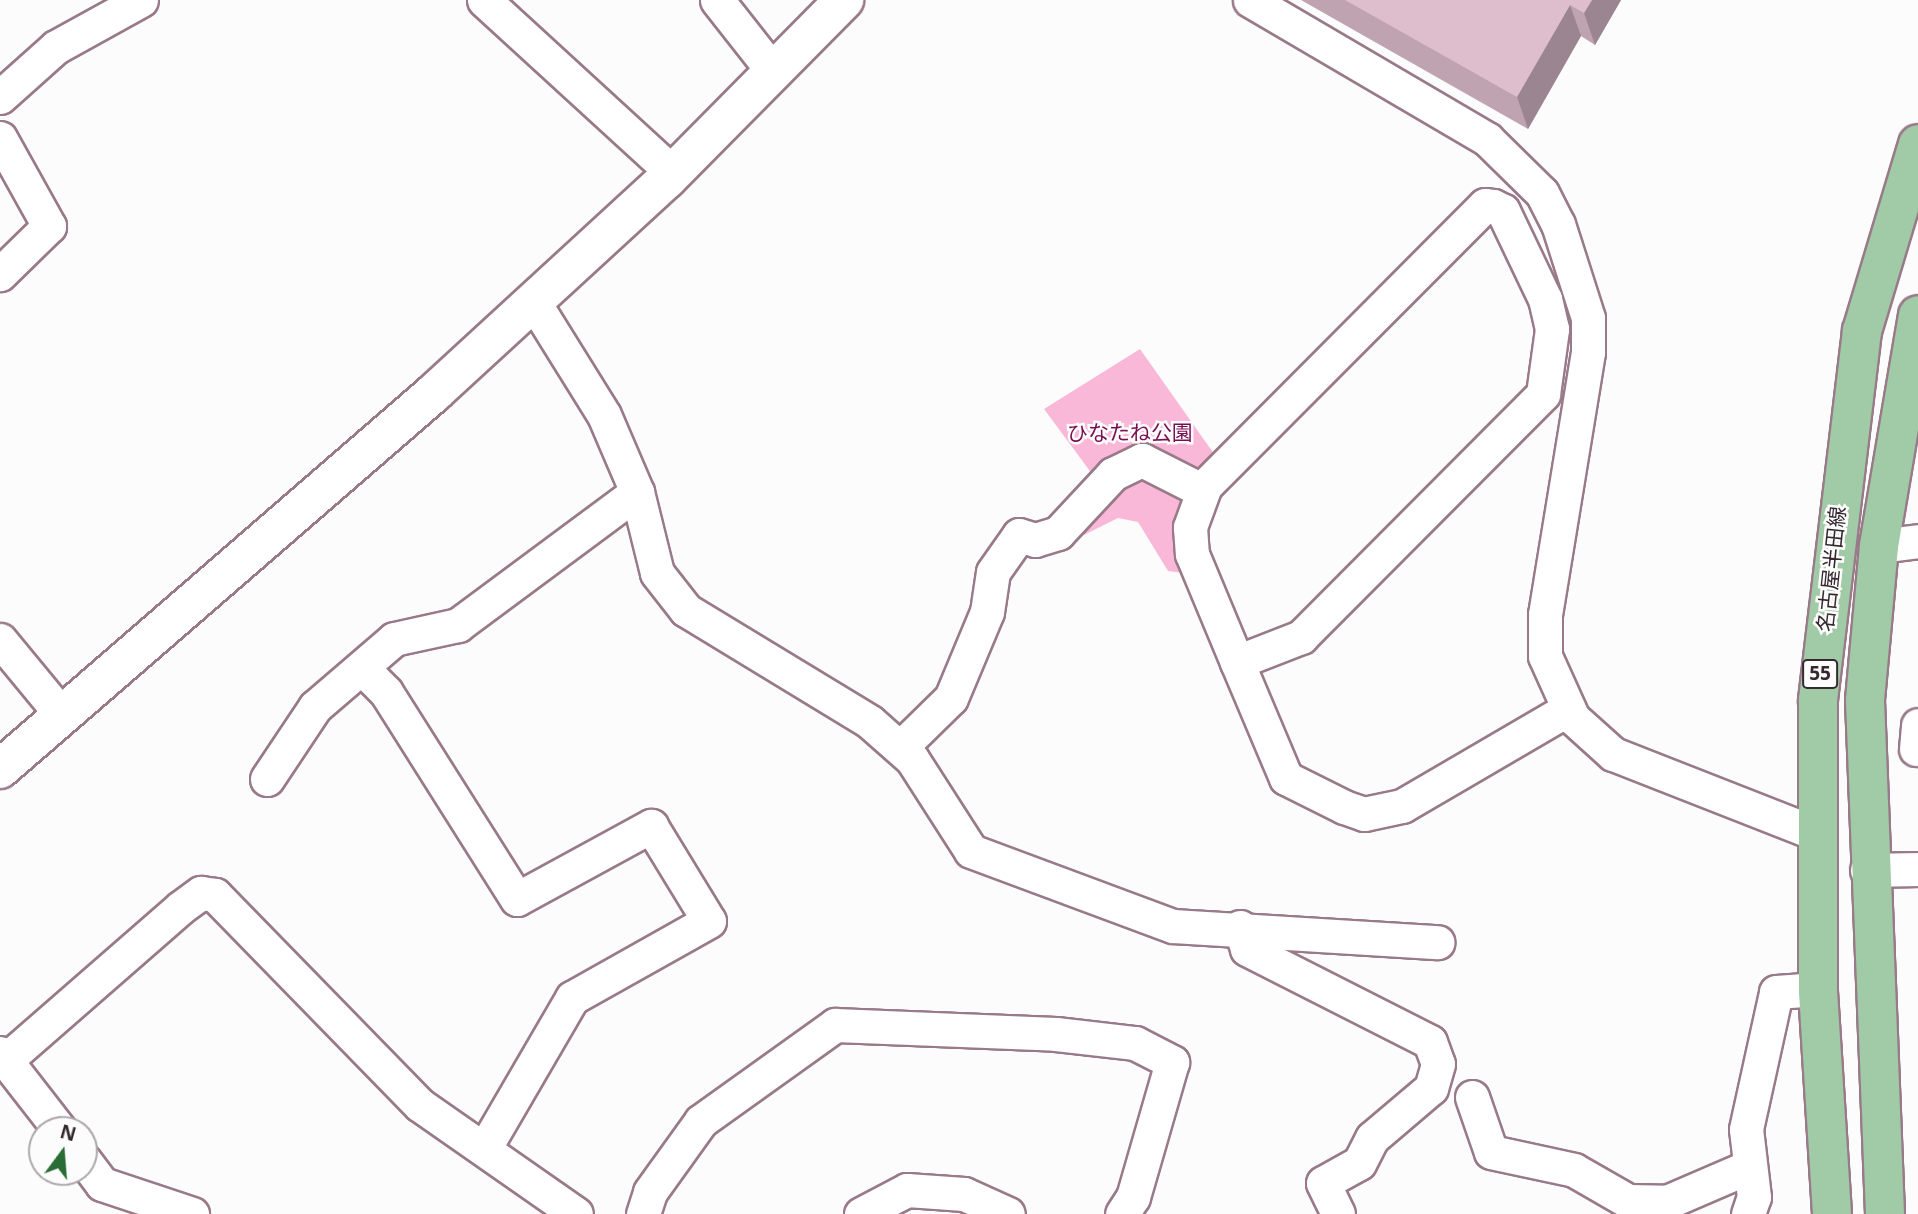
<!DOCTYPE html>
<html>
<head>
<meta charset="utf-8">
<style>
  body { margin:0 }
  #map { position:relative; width:1918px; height:1214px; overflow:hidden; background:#fcfcfc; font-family:"Noto Sans","Noto Sans JP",sans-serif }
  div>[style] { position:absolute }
  .green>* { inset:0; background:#f9b8d8 }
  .roads { filter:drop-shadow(2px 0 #987a88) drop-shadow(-2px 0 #987a88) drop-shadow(0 2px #987a88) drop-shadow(0 -2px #987a88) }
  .minor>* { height:33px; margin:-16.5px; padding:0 16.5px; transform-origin:16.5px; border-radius:16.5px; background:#fff }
  .tertiary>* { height:38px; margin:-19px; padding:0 19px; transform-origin:19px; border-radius:19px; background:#fff }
  .primary>* { height:38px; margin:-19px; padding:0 19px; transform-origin:19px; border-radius:19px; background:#a1caa7 }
  .wall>* { inset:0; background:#bfa3b0 }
  .shaded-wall>* { inset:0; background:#9b8590 }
  .building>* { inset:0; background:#debecd }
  span { translate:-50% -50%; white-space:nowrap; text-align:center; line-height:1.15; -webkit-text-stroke:5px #fcfcfc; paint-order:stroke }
  .shield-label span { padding:2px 5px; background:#fcfcfc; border:2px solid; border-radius:5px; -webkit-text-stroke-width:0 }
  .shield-label { font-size:19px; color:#35292f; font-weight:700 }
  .park-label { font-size:21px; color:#7a0e53 }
  .street-label { font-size:21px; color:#35292f }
  .north { position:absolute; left:28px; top:1116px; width:70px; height:70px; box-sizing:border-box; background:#fcfcfc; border:2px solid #aca8aa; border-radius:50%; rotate:16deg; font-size:19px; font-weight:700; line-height:28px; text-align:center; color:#35292f }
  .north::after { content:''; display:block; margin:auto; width:24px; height:32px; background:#2a6c36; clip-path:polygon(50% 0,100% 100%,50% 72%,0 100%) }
</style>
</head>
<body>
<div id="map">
  <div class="green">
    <i style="clip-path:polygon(1140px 349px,1219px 461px,1184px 573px,1168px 571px,1138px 522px,1118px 518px,1068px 543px,1098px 482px,1044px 409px)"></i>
  </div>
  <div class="roads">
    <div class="minor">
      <i style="left:484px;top:0;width:256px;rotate:42.5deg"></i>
      <i style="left:717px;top:0;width:89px;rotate:51.8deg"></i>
      <i style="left:1250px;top:0;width:275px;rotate:30.4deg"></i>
      <i style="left:1487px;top:139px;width:77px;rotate:44.5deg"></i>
      <i style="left:1542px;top:193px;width:35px;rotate:63deg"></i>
      <i style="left:1558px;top:224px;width:99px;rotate:72.3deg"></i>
      <i style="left:1588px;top:318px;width:34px;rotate:90deg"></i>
      <i style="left:1588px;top:352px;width:266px;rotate:99.3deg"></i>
      <i style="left:1545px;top:614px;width:42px;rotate:90deg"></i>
      <i style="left:1545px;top:656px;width:68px;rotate:65.7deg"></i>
      <i style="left:1573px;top:718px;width:54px;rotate:42deg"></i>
      <i style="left:1613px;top:754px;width:219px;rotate:21.4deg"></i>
      <i style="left:0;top:97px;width:75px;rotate:-41.8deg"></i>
      <i style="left:56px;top:47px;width:97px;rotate:-28.9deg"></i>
      <i style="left:0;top:138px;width:101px;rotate:60.9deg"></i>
      <i style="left:49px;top:226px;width:69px;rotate:135.6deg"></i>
      <i style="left:533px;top:301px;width:134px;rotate:58.1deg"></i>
      <i style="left:604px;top:415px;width:84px;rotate:66.8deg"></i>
      <i style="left:637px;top:492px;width:83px;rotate:76.1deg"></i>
      <i style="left:657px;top:573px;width:47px;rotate:51.9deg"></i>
      <i style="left:686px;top:610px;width:215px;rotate:31.3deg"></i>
      <i style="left:870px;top:722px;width:56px;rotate:41.4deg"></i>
      <i style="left:912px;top:759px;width:109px;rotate:57.3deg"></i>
      <i style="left:971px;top:851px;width:215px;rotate:20.4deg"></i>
      <i style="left:1173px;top:926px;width:265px;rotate:3.5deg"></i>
      <i style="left:1879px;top:546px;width:39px;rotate:-7deg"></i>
      <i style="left:0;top:640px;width:96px;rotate:50.5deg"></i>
      <i style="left:1237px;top:662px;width:69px;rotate:-21.3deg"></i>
      <i style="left:1301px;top:637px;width:343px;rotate:-45.1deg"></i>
      <i style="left:1543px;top:394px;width:66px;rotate:-82.1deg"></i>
      <i style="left:1552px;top:329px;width:31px;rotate:-103deg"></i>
      <i style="left:1545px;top:299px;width:98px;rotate:-115.5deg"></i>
      <i style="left:1503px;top:211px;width:11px;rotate:-153deg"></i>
      <i style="left:1493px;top:206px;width:8px;rotate:-173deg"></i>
      <i style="left:1485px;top:205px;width:397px;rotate:134.9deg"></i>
      <i style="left:1205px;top:486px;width:44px;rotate:110.1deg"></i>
      <i style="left:1190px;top:527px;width:27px;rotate:86deg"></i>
      <i style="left:1192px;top:554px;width:117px;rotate:67.4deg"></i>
      <i style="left:1237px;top:662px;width:126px;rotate:67.1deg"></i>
      <i style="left:1286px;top:778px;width:65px;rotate:26.6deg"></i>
      <i style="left:1344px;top:807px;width:21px;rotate:19deg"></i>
      <i style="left:1364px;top:814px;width:39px;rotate:-12deg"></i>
      <i style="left:1402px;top:806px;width:192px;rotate:-30.3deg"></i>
      <i style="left:362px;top:668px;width:34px;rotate:45deg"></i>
      <i style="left:386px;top:692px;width:245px;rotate:57.7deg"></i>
      <i style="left:517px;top:899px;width:153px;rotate:-28.6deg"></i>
      <i style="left:651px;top:826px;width:111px;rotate:58.6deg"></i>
      <i style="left:709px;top:921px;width:157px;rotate:150.7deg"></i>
      <i style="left:572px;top:998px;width:171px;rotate:120.2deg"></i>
      <i style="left:900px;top:748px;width:71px;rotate:-44.4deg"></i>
      <i style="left:951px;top:698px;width:93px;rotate:-67.3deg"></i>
      <i style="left:987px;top:612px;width:40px;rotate:-81.5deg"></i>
      <i style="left:993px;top:572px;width:45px;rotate:-54.9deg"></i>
      <i style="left:1019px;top:535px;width:17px;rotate:17deg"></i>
      <i style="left:1035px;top:540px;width:24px;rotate:-17deg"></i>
      <i style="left:1058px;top:533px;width:81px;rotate:-47deg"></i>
      <i style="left:1113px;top:474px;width:32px;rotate:-26deg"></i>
      <i style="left:1142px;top:460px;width:68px;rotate:26.9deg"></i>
      <i style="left:1916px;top:749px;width:24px;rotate:-85deg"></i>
      <i style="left:267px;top:779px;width:87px;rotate:-56.3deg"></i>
      <i style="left:315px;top:707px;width:104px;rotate:-40.7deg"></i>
      <i style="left:394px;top:639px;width:66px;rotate:-12.3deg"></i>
      <i style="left:458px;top:625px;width:223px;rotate:-36.6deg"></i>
      <i style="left:1867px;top:870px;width:51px;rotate:-1.1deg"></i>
      <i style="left:1240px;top:927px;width:23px;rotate:72deg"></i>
      <i style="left:1247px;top:949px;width:205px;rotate:26.9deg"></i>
      <i style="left:1430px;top:1042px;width:23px;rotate:70deg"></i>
      <i style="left:1438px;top:1064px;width:25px;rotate:106deg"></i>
      <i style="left:1431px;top:1088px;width:77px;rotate:139.7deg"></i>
      <i style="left:1372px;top:1138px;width:28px;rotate:117deg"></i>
      <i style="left:1359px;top:1163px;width:41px;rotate:150.9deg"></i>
      <i style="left:1323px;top:1183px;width:34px;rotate:64deg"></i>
      <i style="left:0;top:1053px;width:98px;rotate:52.1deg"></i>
      <i style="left:6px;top:1060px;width:231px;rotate:-41.1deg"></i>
      <i style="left:180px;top:908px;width:26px;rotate:-36deg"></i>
      <i style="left:201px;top:893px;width:14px;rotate:8deg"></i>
      <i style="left:215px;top:895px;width:293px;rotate:45.7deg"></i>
      <i style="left:420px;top:1105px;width:190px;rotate:34.9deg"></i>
      <i style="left:1472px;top:1097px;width:58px;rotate:70.9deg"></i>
      <i style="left:1491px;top:1152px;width:85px;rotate:12.2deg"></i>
      <i style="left:1574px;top:1170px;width:62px;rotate:29.9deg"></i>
      <i style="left:1628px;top:1201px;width:39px;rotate:1deg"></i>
      <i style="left:1667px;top:1202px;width:86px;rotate:-23.3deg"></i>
      <i style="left:84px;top:1160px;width:30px;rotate:53deg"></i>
      <i style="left:102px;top:1184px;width:95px;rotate:18.4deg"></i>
      <i style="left:643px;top:1214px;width:23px;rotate:-72deg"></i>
      <i style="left:650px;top:1192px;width:87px;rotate:-54.3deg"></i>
      <i style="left:701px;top:1121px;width:165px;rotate:-35.6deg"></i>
      <i style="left:835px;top:1025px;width:221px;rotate:2.3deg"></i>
      <i style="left:1056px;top:1034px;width:80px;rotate:6.5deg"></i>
      <i style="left:1135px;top:1043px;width:42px;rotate:27.2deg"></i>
      <i style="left:1172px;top:1062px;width:141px;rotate:106.1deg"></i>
      <i style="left:1133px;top:1197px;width:20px;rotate:123deg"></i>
      <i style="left:861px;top:1214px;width:52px;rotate:-27.6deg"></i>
      <i style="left:907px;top:1190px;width:57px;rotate:4deg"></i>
      <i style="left:964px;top:1194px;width:48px;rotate:24.4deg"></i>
      <i style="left:1748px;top:1214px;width:18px;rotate:-71deg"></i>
      <i style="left:1754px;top:1197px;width:68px;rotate:-96.7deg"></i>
      <i style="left:1746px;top:1129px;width:140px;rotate:-77.6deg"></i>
      <i style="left:1776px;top:992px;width:42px;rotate:-4.1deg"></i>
    </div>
    <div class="tertiary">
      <i style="left:0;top:769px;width:576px;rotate:-40.91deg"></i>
      <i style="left:435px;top:392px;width:315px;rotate:-42.6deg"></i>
      <i style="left:667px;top:179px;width:252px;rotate:-45.3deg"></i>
    </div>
    <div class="primary">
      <i style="left:1832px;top:1214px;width:225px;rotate:-93.6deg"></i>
      <i style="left:1818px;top:989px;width:289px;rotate:-90deg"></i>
      <i style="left:1818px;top:700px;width:372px;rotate:-83.2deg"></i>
      <i style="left:1862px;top:331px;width:195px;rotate:-73.3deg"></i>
      <i style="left:1885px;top:1214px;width:514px;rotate:-92.23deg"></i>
      <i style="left:1865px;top:700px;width:155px;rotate:-84.8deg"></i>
      <i style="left:1879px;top:546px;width:234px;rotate:-80.4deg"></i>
    </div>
  </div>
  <div class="wall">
    <i style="clip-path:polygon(1301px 0,1621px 0,1595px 45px,1581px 36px,1528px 129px)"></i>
  </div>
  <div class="shaded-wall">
    <i style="clip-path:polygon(1592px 0,1621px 0,1595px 45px,1584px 13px)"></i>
    <i style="clip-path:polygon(1570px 5px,1581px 36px,1528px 129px,1517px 97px)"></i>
  </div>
  <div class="building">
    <i style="clip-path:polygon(1345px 0,1592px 0,1584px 13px,1570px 5px,1517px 97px)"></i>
  </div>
  <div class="shield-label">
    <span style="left:1820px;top:674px">55</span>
  </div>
  <div class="park-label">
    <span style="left:1130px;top:432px">ひなたね公園</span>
  </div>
  <div class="street-label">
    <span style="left:1831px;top:569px;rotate:-84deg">名古屋半田線</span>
  </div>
  <div class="north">N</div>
</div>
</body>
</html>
